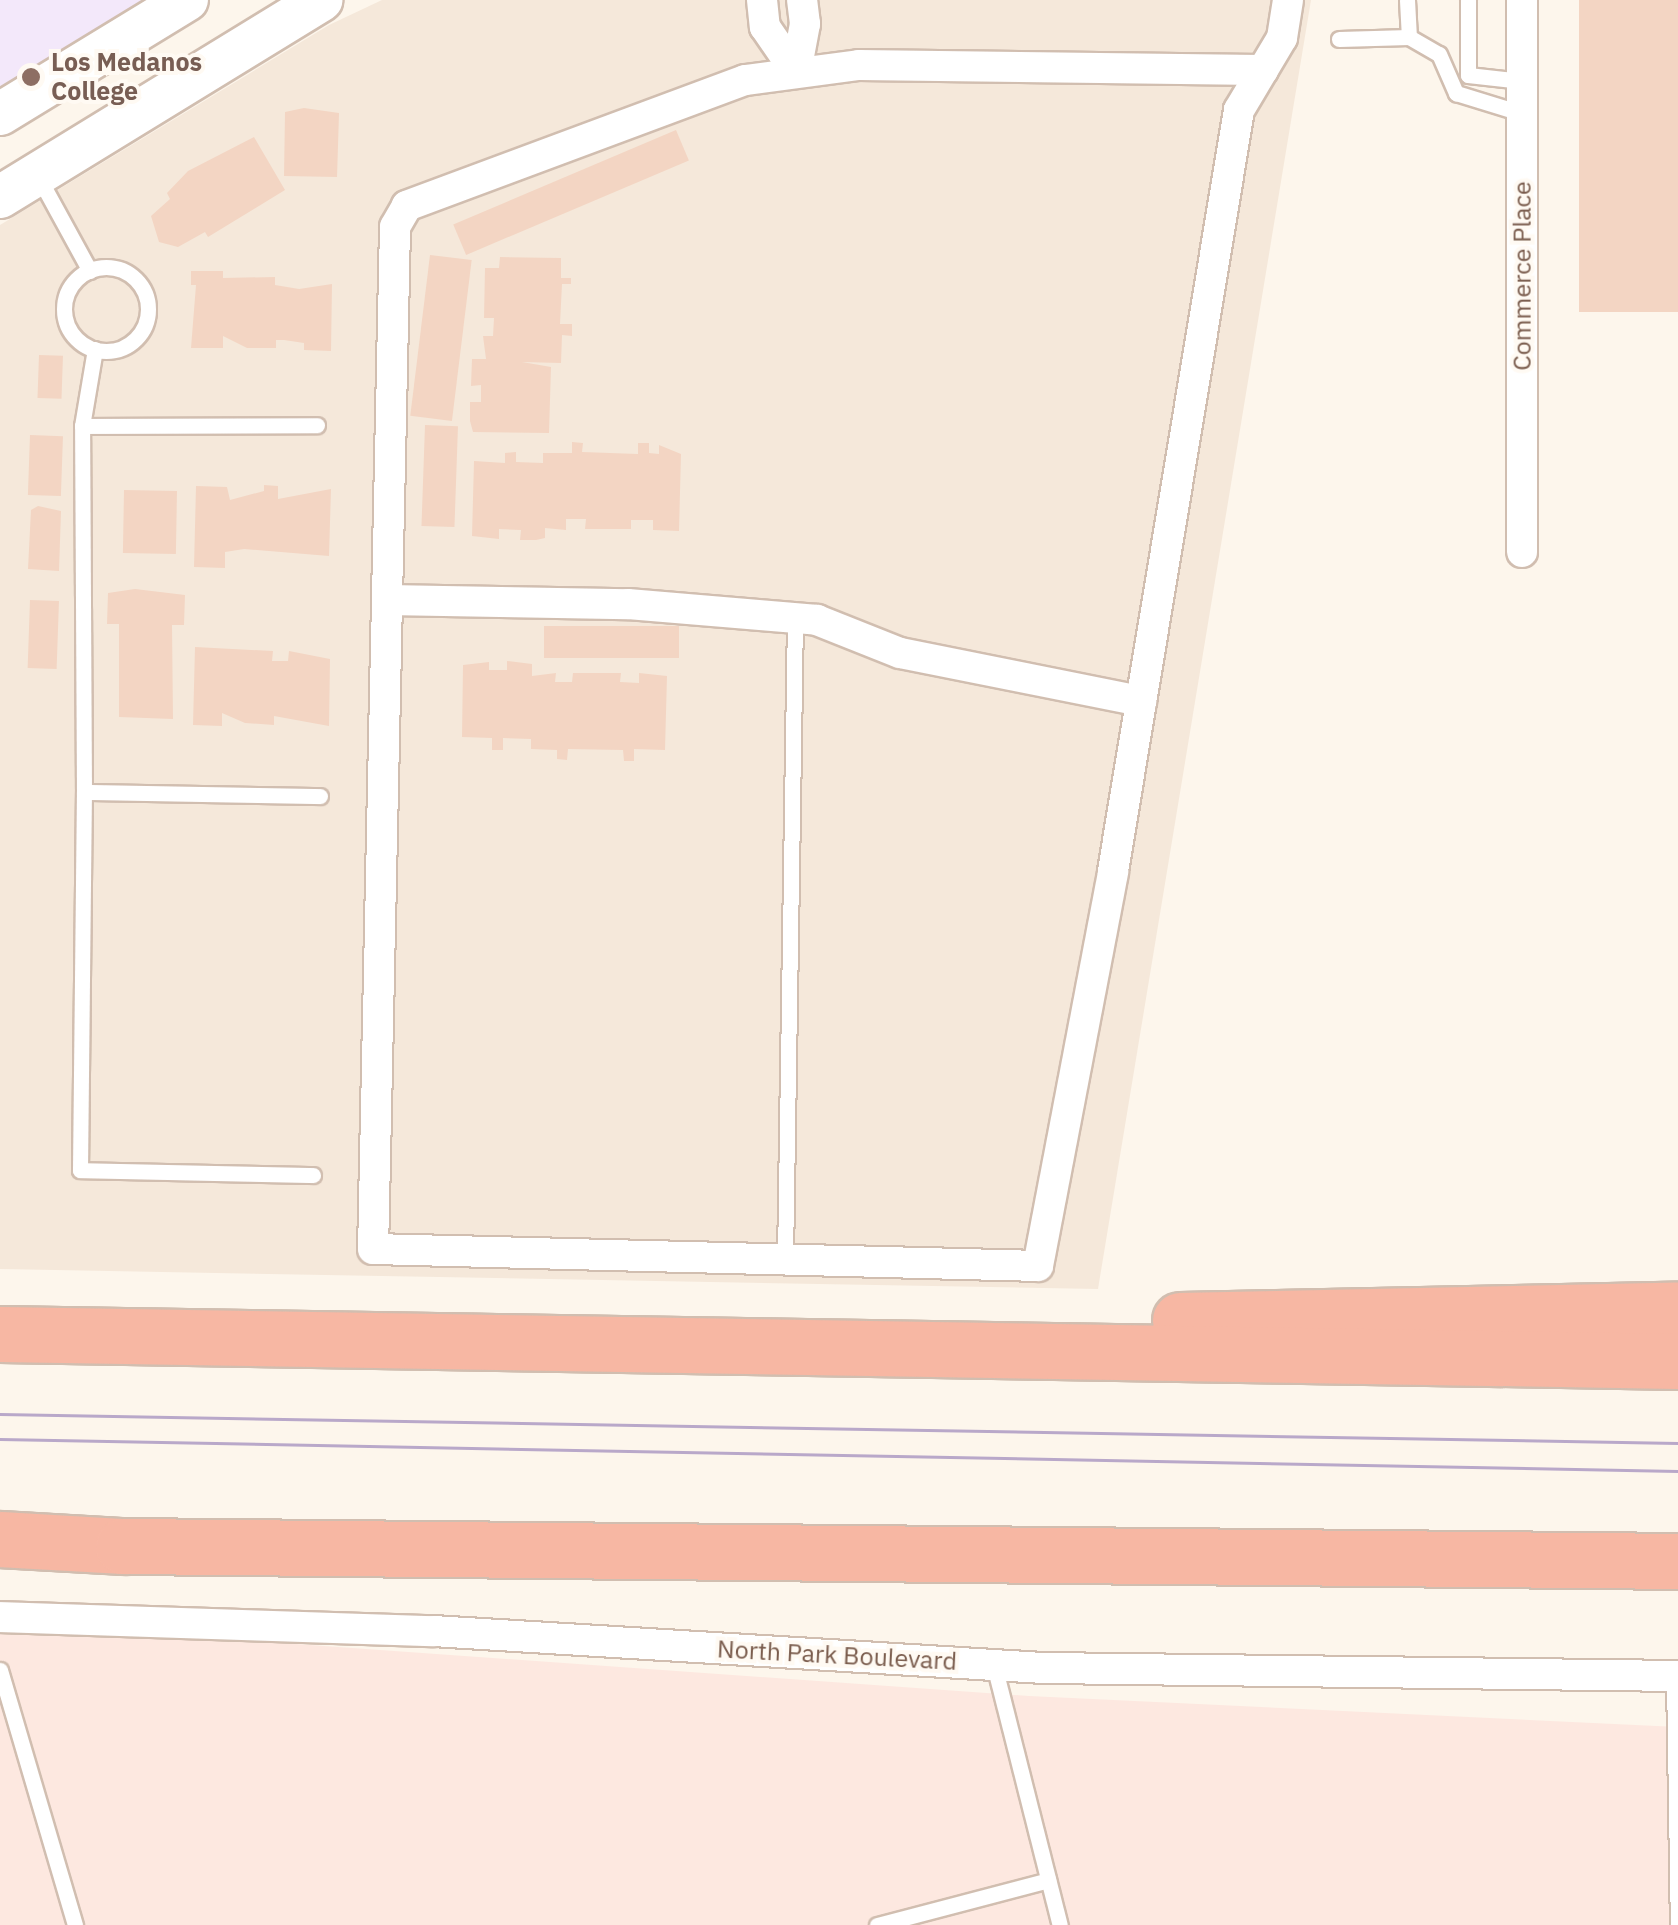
<!DOCTYPE html>
<html>
<head>
<meta charset="utf-8">
<style>
  body { margin:0 }
  #map { position:relative; width:1678px; height:1925px; overflow:hidden; background:#fdf6ec; font-family:"IBM Plex Sans",sans-serif }
  div>[style] { position:absolute }
  .residential>* { inset:0; background:#f5e8da }
  .commercial>* { inset:0; background:#fde8e0 }
  .education>* { inset:0; background:#f3e8fa }
  .building>* { inset:0; background:#f3d5c3; transform-origin:0 0 }
  .roads { filter:drop-shadow(2px 0 #d1beb0) drop-shadow(-2px 0 #d1beb0) drop-shadow(0 2px #d1beb0) drop-shadow(0 -2px #d1beb0) }
  .lane>* { height:15px; margin:-7.5px; padding:0 7.5px; transform-origin:7.5px; border-radius:7.5px; background:#fff }
  .lane>.ring { margin:-7.5px; padding:0; box-sizing:content-box; background:none; border:15px solid #fff; border-radius:50% }
  .street>* { height:30px; margin:-15px; padding:0 15px; transform-origin:15px; border-radius:15px; background:#fff }
  .secondary>* { height:42px; margin:-21px; padding:0 21px; transform-origin:21px; border-radius:21px; background:#fff }
  .highway>* { height:55px; margin:-27.5px; padding:0 27.5px; transform-origin:27.5px; border-radius:27.5px; background:#f7b7a3 }
  .tram>* { height:2.5px; margin:-1.25px; padding:0 1.25px; transform-origin:1.25px; border-radius:1.25px; background:#b9a8c9 }
  .dots>* { width:28px; height:28px; translate:-50% -50%; box-sizing:border-box; border:5px solid #fffaf3; border-radius:50% }
  span { translate:-50% -50%; white-space:nowrap; text-align:center; line-height:1.15; -webkit-text-stroke:8px #fffaf3; paint-order:stroke }
  .education-label { font-size:25px; color:#785e54; font-weight:700 }
  .left { translate:0 -50%; text-align:left }
  .street-label { font-size:25px; color:#7a5c4d }
</style>
</head>
<body>
<div id="map">
  <div class="residential">
    <i style="clip-path:polygon(382px 0,1311px 0,1098px 1289px,0 1269px,0 225px,329px 25px)"></i>
  </div>
  <div class="commercial">
    <i style="clip-path:polygon(0 1623px,1029px 1696px,1678px 1727px,1678px 1925px,0 1925px)"></i>
  </div>
  <div class="education">
    <i style="clip-path:polygon(0 0,187px 0,0 114px)"></i>
  </div>
  <div class="building">
    <i style="left:1579px;top:0;width:99px;height:312px"></i>
    <i style="clip-path:polygon(304px 108px,339px 113px,337px 177px,284px 176px,285px 112px)"></i>
    <i style="left:676px;top:130px;width:33px;height:242px;rotate:67deg"></i>
    <i style="clip-path:polygon(254px 137px,285px 190px,208px 237px,205px 232px,178px 247px,159px 242px,151px 216px,170px 199px,167px 193px,188px 171px)"></i>
    <i style="left:430px;top:255px;width:42px;height:162px;rotate:7deg"></i>
    <i style="clip-path:polygon(500px 257px,561px 258px,561px 278px,571px 278px,571px 284px,562px 284px,560px 324px,572px 324px,572px 336px,562px 335px,561px 363px,522px 362px,551px 367px,549px 433px,473px 432px,470px 421px,470px 402px,481px 402px,481px 385px,471px 386px,472px 359px,486px 359px,483px 336px,493px 336px,494px 318px,484px 318px,485px 268px,499px 268px)"></i>
    <i style="clip-path:polygon(191px 271px,223px 271px,223px 278px,275px 277px,275px 285px,299px 289px,332px 284px,331px 351px,304px 350px,304px 343px,284px 340px,276px 340px,276px 348px,247px 348px,223px 336px,223px 348px,191px 348px,196px 285px,191px 285px)"></i>
    <i style="left:39px;top:355px;width:24px;height:43px;rotate:2deg"></i>
    <i style="left:425px;top:425px;width:33px;height:101px;rotate:2deg"></i>
    <i style="left:30px;top:435px;width:33px;height:60px;rotate:2deg"></i>
    <i style="clip-path:polygon(572px 442px,583px 443px,582px 452px,638px 454px,638px 443px,649px 443px,649px 453px,659px 454px,659px 445px,681px 454px,679px 531px,653px 530px,653px 520px,631px 520px,631px 529px,585px 529px,586px 519px,566px 519px,566px 530px,545px 528px,545px 538px,536px 540px,520px 540px,521px 530px,499px 529px,499px 539px,472px 536px,474px 461px,505px 463px,505px 453px,516px 452px,516px 462px,543px 463px,543px 453px,572px 453px)"></i>
    <i style="clip-path:polygon(264px 485px,278px 486px,278px 499px,331px 489px,329px 556px,244px 549px,225px 552px,225px 568px,194px 567px,196px 486px,227px 487px,230px 500px,264px 491px)"></i>
    <i style="left:124px;top:490px;width:53px;height:63px;rotate:1deg"></i>
    <i style="clip-path:polygon(38px 506px,61px 511px,59px 571px,28px 569px,31px 510px)"></i>
    <i style="clip-path:polygon(135px 589px,185px 595px,184px 625px,172px 625px,173px 719px,119px 717px,119px 624px,107px 624px,108px 593px)"></i>
    <i style="left:30px;top:600px;width:29px;height:68px;rotate:2deg"></i>
    <i style="left:544px;top:626px;width:135px;height:32px"></i>
    <i style="clip-path:polygon(195px 647px,273px 651px,272px 661px,288px 661px,289px 651px,330px 659px,329px 726px,274px 716px,274px 725px,245px 723px,222px 713px,222px 726px,193px 725px)"></i>
    <i style="clip-path:polygon(507px 661px,532px 664px,532px 676px,556px 673px,555px 682px,572px 682px,573px 673px,621px 673px,620px 682px,639px 683px,639px 673px,667px 676px,665px 750px,634px 749px,634px 761px,624px 761px,623px 750px,568px 749px,567px 760px,557px 759px,557px 750px,531px 749px,531px 739px,503px 738px,503px 750px,492px 750px,492px 738px,462px 737px,463px 665px,489px 662px,489px 670px,507px 670px)"></i>
  </div>
  <div class="roads">
    <div class="lane">
      <i style="left:1407px;top:0;width:37px;rotate:87deg"></i>
      <i style="left:1468px;top:0;width:75px;rotate:90deg"></i>
      <i style="left:1468px;top:75px;width:54px;rotate:6.3deg"></i>
      <i style="left:1339px;top:39px;width:70px;rotate:-1.6deg"></i>
      <i style="left:1409px;top:37px;width:34px;rotate:30deg"></i>
      <i style="left:1439px;top:54px;width:43px;rotate:66.4deg"></i>
      <i style="left:1456px;top:93px;width:68px;rotate:17.1deg"></i>
      <i style="left:39px;top:178px;width:106px;rotate:61.3deg"></i>
      <i class="ring" style="left:64px;top:267px;width:69px;height:69px"></i>
      <i style="left:82px;top:426px;width:78px;rotate:-80.4deg"></i>
      <i style="left:84px;top:792px;width:366px;rotate:-90.3deg"></i>
      <i style="left:82px;top:426px;width:235px;rotate:-0.2deg"></i>
      <i style="left:313px;top:1175px;width:233px;rotate:-178.8deg"></i>
      <i style="left:80px;top:1170px;width:378px;rotate:-89.4deg"></i>
      <i style="left:84px;top:792px;width:236px;rotate:1deg"></i>
      <i style="left:785px;top:1260px;width:642px;rotate:-89.11deg"></i>
      <i style="left:994px;top:1665px;width:268px;rotate:75.8deg"></i>
      <i style="left:0;top:1670px;width:266px;rotate:73.6deg"></i>
      <i style="left:1674px;top:1677px;width:248px;rotate:89.1deg"></i>
      <i style="left:877px;top:1925px;width:177px;rotate:-14.7deg"></i>
    </div>
    <div class="street">
      <i style="left:762px;top:0;width:27px;rotate:84deg"></i>
      <i style="left:765px;top:27px;width:55px;rotate:55.4deg"></i>
      <i style="left:796px;top:72px;width:49px;rotate:-79.4deg"></i>
      <i style="left:805px;top:24px;width:24px;rotate:-97deg"></i>
      <i style="left:1522px;top:0;width:552px;rotate:90deg"></i>
      <i style="left:1263px;top:70px;width:404px;rotate:-179.3deg"></i>
      <i style="left:859px;top:65px;width:115px;rotate:172.5deg"></i>
      <i style="left:745px;top:80px;width:361px;rotate:159.6deg"></i>
      <i style="left:407px;top:206px;width:24px;rotate:120deg"></i>
      <i style="left:395px;top:227px;width:1022px;rotate:91.23deg"></i>
      <i style="left:373px;top:1249px;width:665px;rotate:1.46deg"></i>
      <i style="left:1038px;top:1266px;width:402px;rotate:-79.2deg"></i>
      <i style="left:1113px;top:871px;width:771px;rotate:-80.6deg"></i>
      <i style="left:1239px;top:110px;width:84px;rotate:-59.2deg"></i>
      <i style="left:1282px;top:38px;width:38px;rotate:-81deg"></i>
      <i style="left:387px;top:600px;width:241px;rotate:1deg"></i>
      <i style="left:628px;top:604px;width:190px;rotate:4.8deg"></i>
      <i style="left:817px;top:620px;width:89px;rotate:21.7deg"></i>
      <i style="left:900px;top:653px;width:246px;rotate:11.3deg"></i>
      <i style="left:0;top:1617px;width:433px;rotate:1.9deg"></i>
      <i style="left:433px;top:1631px;width:612px;rotate:3.47deg"></i>
      <i style="left:1044px;top:1668px;width:634px;rotate:0.72deg"></i>
    </div>
    <div class="secondary">
      <i style="left:0;top:114px;width:219px;rotate:-31.4deg"></i>
      <i style="left:0;top:197px;width:377px;rotate:-31.5deg"></i>
    </div>
    <div class="highway">
      <i style="left:1180px;top:1320px;width:498px;rotate:-1.2deg"></i>
      <i style="left:0;top:1334px;width:1678px;rotate:0.92deg"></i>
      <i style="left:0;top:1539px;width:123px;rotate:3.3deg"></i>
      <i style="left:123px;top:1546px;width:1555px;rotate:0.55deg"></i>
    </div>
  </div>
  <div class="tram">
    <i style="left:0;top:1414px;width:1678px;rotate:0.99deg"></i>
    <i style="left:0;top:1439px;width:1678px;rotate:1.09deg"></i>
  </div>
  <div class="dots">
    <i style="left:31px;top:77px;background:#8d6e63"></i>
  </div>
  <div class="education-label">
    <span class="left" style="left:51px;top:77px">Los Medanos<br>College</span>
  </div>
  <div class="street-label">
    <span style="left:1522px;top:276px;rotate:-90deg">Commerce Place</span>
    <span style="left:837px;top:1655px;rotate:3deg">North Park Boulevard</span>
  </div>
</div>
</body>
</html>
